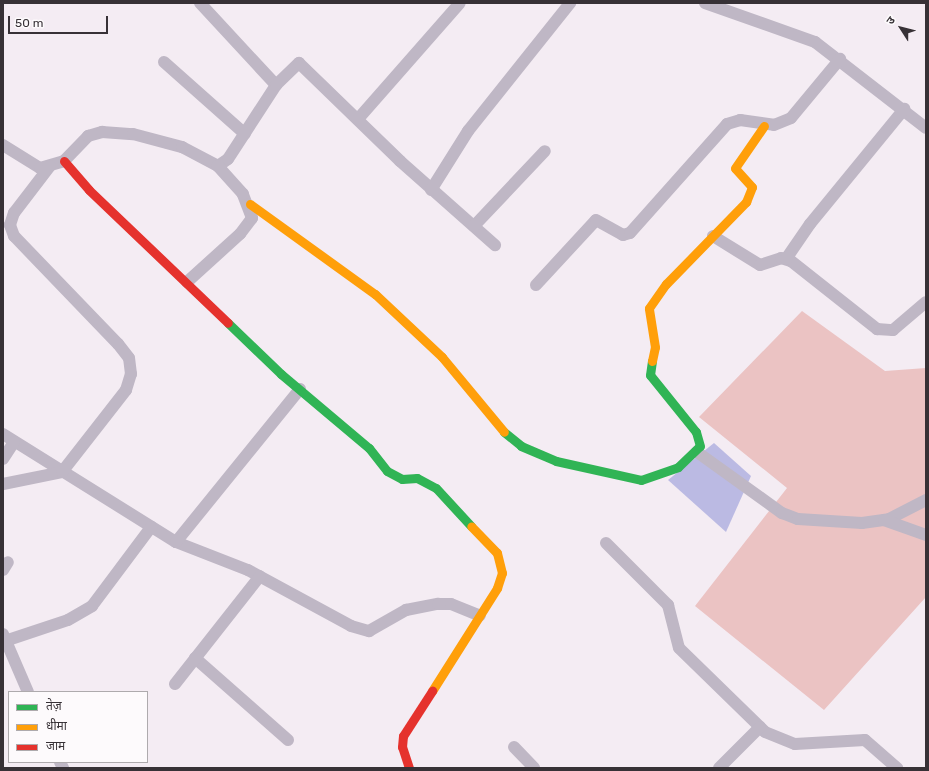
<!DOCTYPE html>
<html>
<head>
<meta charset="utf-8">
<style>
  body { margin:0 }
  #map { position:relative; width:929px; height:771px; overflow:hidden; background:#f4ecf3; font-family:Rubik,"Noto Sans Devanagari",sans-serif }
  div>[style] { position:absolute }
  .forest>* { inset:0; background:#ebc3c3 }
  .water>* { inset:0; background:#bbbae3 }
  .street>* { height:12px; margin:-6px; padding:0 6px; transform-origin:6px; border-radius:6px; background:#bfb7c5 }
  .fast>* { height:9px; margin:-4.5px; padding:0 4.5px; transform-origin:4.5px; border-radius:4.5px; background:#30b455 }
  .slow>* { height:9px; margin:-4.5px; padding:0 4.5px; transform-origin:4.5px; border-radius:4.5px; background:#ff9f0a }
  .jam>* { height:9px; margin:-4.5px; padding:0 4.5px; transform-origin:4.5px; border-radius:4.5px; background:#e5322d }
  span { translate:-50% -50%; white-space:nowrap; text-align:center; line-height:1.15; -webkit-text-stroke:3.5px #fdfafc; paint-order:stroke }
  .frame { position:absolute; inset:0; border:4px solid #373136; pointer-events:none }
  .legend { position:absolute; left:8px; top:691px; width:140px; height:72px; box-sizing:border-box; background:#fdfafc; border:1px solid #aeaaad; margin:0; padding:5px 7px; list-style:none; font-size:12px; color:#373136 }
  .legend li { display:flex; align-items:center; gap:8px; height:20px }
  .legend b { width:20px; border:1px solid #aeaaad }
  .north { position:absolute; left:881px; top:8px; width:40px; height:40px; -webkit-text-stroke:3px #fdfafc; paint-order:stroke; rotate:306deg; font-size:11px; font-weight:700; line-height:16px; text-align:center; color:#373136 }
  .north::after { content:''; display:block; margin:auto; width:14px; height:18px; background:#373136; clip-path:polygon(50% 0,100% 100%,50% 72%,0 100%) }
  .scale { position:absolute; left:8px; top:16px; width:100px; height:18px; box-sizing:border-box; border:2px solid #373136; border-top:0; padding-left:5px; font-size:12px; line-height:14px; white-space:nowrap; color:#373136; -webkit-text-stroke:3px #fdfafc; paint-order:stroke }
</style>
</head>
<body>
<div id="map">
  <div class="forest">
    <i style="clip-path:polygon(802px 311px,885px 371px,926px 368px,926px 597px,824px 710px,695px 606px,787px 488px,699px 417px)"></i>
  </div>
  <div class="water">
    <i style="clip-path:polygon(714px 443px,751px 476px,726px 532px,668px 480px)"></i>
  </div>
  <div class="street">
    <i style="left:200px;top:3px;width:112px;rotate:47.2deg"></i>
    <i style="left:705px;top:3px;width:117px;rotate:19.5deg"></i>
    <i style="left:815px;top:42px;width:140px;rotate:37.8deg"></i>
    <i style="left:164px;top:62px;width:108px;rotate:41.6deg"></i>
    <i style="left:358px;top:119px;width:154px;rotate:-48.7deg"></i>
    <i style="left:3px;top:145px;width:44px;rotate:31.9deg"></i>
    <i style="left:40px;top:168px;width:25px;rotate:-16deg"></i>
    <i style="left:64px;top:161px;width:35px;rotate:-46deg"></i>
    <i style="left:88px;top:136px;width:15px;rotate:-16deg"></i>
    <i style="left:102px;top:132px;width:31px;rotate:4deg"></i>
    <i style="left:133px;top:134px;width:51px;rotate:14.9deg"></i>
    <i style="left:182px;top:147px;width:41px;rotate:27.8deg"></i>
    <i style="left:218px;top:166px;width:12px;rotate:-35deg"></i>
    <i style="left:228px;top:159px;width:88px;rotate:-57deg"></i>
    <i style="left:276px;top:85px;width:32px;rotate:-44deg"></i>
    <i style="left:299px;top:63px;width:141px;rotate:44.1deg"></i>
    <i style="left:400px;top:161px;width:127px;rotate:41.5deg"></i>
    <i style="left:431px;top:190px;width:70px;rotate:-57.9deg"></i>
    <i style="left:468px;top:131px;width:164px;rotate:-51.4deg"></i>
    <i style="left:474px;top:226px;width:103px;rotate:-46.6deg"></i>
    <i style="left:713px;top:236px;width:55px;rotate:31.7deg"></i>
    <i style="left:760px;top:265px;width:22px;rotate:-18deg"></i>
    <i style="left:781px;top:258px;width:10px;rotate:17deg"></i>
    <i style="left:791px;top:261px;width:110px;rotate:38.3deg"></i>
    <i style="left:877px;top:329px;width:16px;rotate:4deg"></i>
    <i style="left:893px;top:330px;width:43px;rotate:-40.3deg"></i>
    <i style="left:786px;top:259px;width:42px;rotate:-55.6deg"></i>
    <i style="left:810px;top:224px;width:149px;rotate:-50.7deg"></i>
    <i style="left:187px;top:282px;width:72px;rotate:-42.2deg"></i>
    <i style="left:240px;top:234px;width:20px;rotate:-53deg"></i>
    <i style="left:252px;top:218px;width:26px;rotate:-111deg"></i>
    <i style="left:243px;top:194px;width:38px;rotate:-132deg"></i>
    <i style="left:536px;top:285px;width:88px;rotate:-47.3deg"></i>
    <i style="left:596px;top:220px;width:31px;rotate:29deg"></i>
    <i style="left:623px;top:235px;width:7px;rotate:-16deg"></i>
    <i style="left:630px;top:233px;width:146px;rotate:-48.3deg"></i>
    <i style="left:727px;top:124px;width:14px;rotate:-17deg"></i>
    <i style="left:740px;top:120px;width:34px;rotate:8deg"></i>
    <i style="left:774px;top:125px;width:18px;rotate:-22deg"></i>
    <i style="left:791px;top:118px;width:77px;rotate:-50.3deg"></i>
    <i style="left:3px;top:434px;width:204px;rotate:32deg"></i>
    <i style="left:176px;top:542px;width:77px;rotate:21.3deg"></i>
    <i style="left:248px;top:570px;width:117px;rotate:28.5deg"></i>
    <i style="left:351px;top:626px;width:19px;rotate:16deg"></i>
    <i style="left:369px;top:631px;width:43px;rotate:-29.6deg"></i>
    <i style="left:406px;top:610px;width:33px;rotate:-11deg"></i>
    <i style="left:438px;top:604px;width:13px"></i>
    <i style="left:451px;top:604px;width:31px;rotate:22deg"></i>
    <i style="left:697px;top:452px;width:105px;rotate:35.7deg"></i>
    <i style="left:782px;top:513px;width:17px;rotate:21deg"></i>
    <i style="left:798px;top:519px;width:64px;rotate:3.6deg"></i>
    <i style="left:862px;top:523px;width:27px;rotate:-8deg"></i>
    <i style="left:889px;top:519px;width:42px;rotate:-27.2deg"></i>
    <i style="left:3px;top:459px;width:20px;rotate:-57deg"></i>
    <i style="left:3px;top:484px;width:60px;rotate:-11.5deg"></i>
    <i style="left:62px;top:472px;width:104px;rotate:-52deg"></i>
    <i style="left:126px;top:390px;width:17px;rotate:-73deg"></i>
    <i style="left:131px;top:374px;width:16px;rotate:-97deg"></i>
    <i style="left:129px;top:358px;width:18px;rotate:-128deg"></i>
    <i style="left:118px;top:344px;width:150px;rotate:-133.9deg"></i>
    <i style="left:14px;top:236px;width:12px;rotate:-110deg"></i>
    <i style="left:10px;top:225px;width:13px;rotate:-72deg"></i>
    <i style="left:14px;top:213px;width:59px;rotate:-52.5deg"></i>
    <i style="left:884px;top:520px;width:45px;rotate:19.7deg"></i>
    <i style="left:176px;top:542px;width:197px;rotate:-51deg"></i>
    <i style="left:606px;top:543px;width:88px;rotate:45deg"></i>
    <i style="left:668px;top:605px;width:44px;rotate:75.7deg"></i>
    <i style="left:679px;top:648px;width:120px;rotate:44.3deg"></i>
    <i style="left:765px;top:732px;width:32px;rotate:22deg"></i>
    <i style="left:795px;top:744px;width:70px;rotate:-3.3deg"></i>
    <i style="left:865px;top:740px;width:43px;rotate:41.2deg"></i>
    <i style="left:3px;top:570px;width:9px;rotate:-58deg"></i>
    <i style="left:3px;top:634px;width:63px;rotate:66.7deg"></i>
    <i style="left:5px;top:641px;width:66px;rotate:-18.4deg"></i>
    <i style="left:68px;top:620px;width:28px;rotate:-30deg"></i>
    <i style="left:92px;top:606px;width:99px;rotate:-53.2deg"></i>
    <i style="left:195px;top:658px;width:124px;rotate:41.4deg"></i>
    <i style="left:175px;top:684px;width:137px;rotate:-51.8deg"></i>
    <i style="left:514px;top:747px;width:29px;rotate:46deg"></i>
    <i style="left:60px;top:762px;width:7px;rotate:63deg"></i>
    <i style="left:719px;top:768px;width:58px;rotate:-45deg"></i>
  </div>
  <div class="fast">
    <i style="left:228px;top:323px;width:74px;rotate:43.9deg"></i>
    <i style="left:281px;top:374px;width:115px;rotate:40.1deg"></i>
    <i style="left:369px;top:448px;width:29px;rotate:52deg"></i>
    <i style="left:387px;top:471px;width:17px;rotate:28deg"></i>
    <i style="left:402px;top:479px;width:15px;rotate:-4deg"></i>
    <i style="left:417px;top:478px;width:21px;rotate:28deg"></i>
    <i style="left:436px;top:488px;width:52px;rotate:47.4deg"></i>
    <i style="left:504px;top:432px;width:22px;rotate:39deg"></i>
    <i style="left:521px;top:446px;width:38px;rotate:23deg"></i>
    <i style="left:556px;top:461px;width:87px;rotate:12.6deg"></i>
    <i style="left:641px;top:480px;width:39px;rotate:-19deg"></i>
    <i style="left:678px;top:467px;width:30px;rotate:-44deg"></i>
    <i style="left:700px;top:446px;width:15px;rotate:-106deg"></i>
    <i style="left:696px;top:432px;width:73px;rotate:-128.9deg"></i>
    <i style="left:650px;top:375px;width:14px;rotate:-82deg"></i>
  </div>
  <div class="slow">
    <i style="left:250px;top:204px;width:154px;rotate:35.8deg"></i>
    <i style="left:375px;top:294px;width:92px;rotate:43.2deg"></i>
    <i style="left:442px;top:357px;width:97px;rotate:50.4deg"></i>
    <i style="left:652px;top:361px;width:14px;rotate:-78deg"></i>
    <i style="left:655px;top:347px;width:39px;rotate:-99deg"></i>
    <i style="left:649px;top:308px;width:29px;rotate:-55deg"></i>
    <i style="left:666px;top:284px;width:115px;rotate:-45.7deg"></i>
    <i style="left:746px;top:202px;width:16px;rotate:-68deg"></i>
    <i style="left:752px;top:187px;width:25px;rotate:-132deg"></i>
    <i style="left:735px;top:168px;width:51px;rotate:-55.4deg"></i>
    <i style="left:432px;top:691px;width:122px;rotate:-57.7deg"></i>
    <i style="left:497px;top:588px;width:16px;rotate:-72deg"></i>
    <i style="left:502px;top:573px;width:21px;rotate:-104deg"></i>
    <i style="left:497px;top:553px;width:37px;rotate:-134deg"></i>
  </div>
  <div class="jam">
    <i style="left:64px;top:161px;width:38px;rotate:49deg"></i>
    <i style="left:89px;top:190px;width:192px;rotate:43.7deg"></i>
    <i style="left:409px;top:768px;width:22px;rotate:-108deg"></i>
    <i style="left:402px;top:747px;width:11px;rotate:-85deg"></i>
    <i style="left:403px;top:736px;width:54px;rotate:-57.2deg"></i>
  </div>
  <div class="frame"></div>
  <ul class="legend">
  <li><b style="height:5px;background:#30b455"></b>तेज़</li>
  <li><b style="height:5px;background:#ff9f0a"></b>धीमा</li>
  <li><b style="height:5px;background:#e5322d"></b>जाम</li>
  </ul>
  <div class="north">उ</div>
  <div class="scale">50 m</div>
</div>
</body>
</html>
